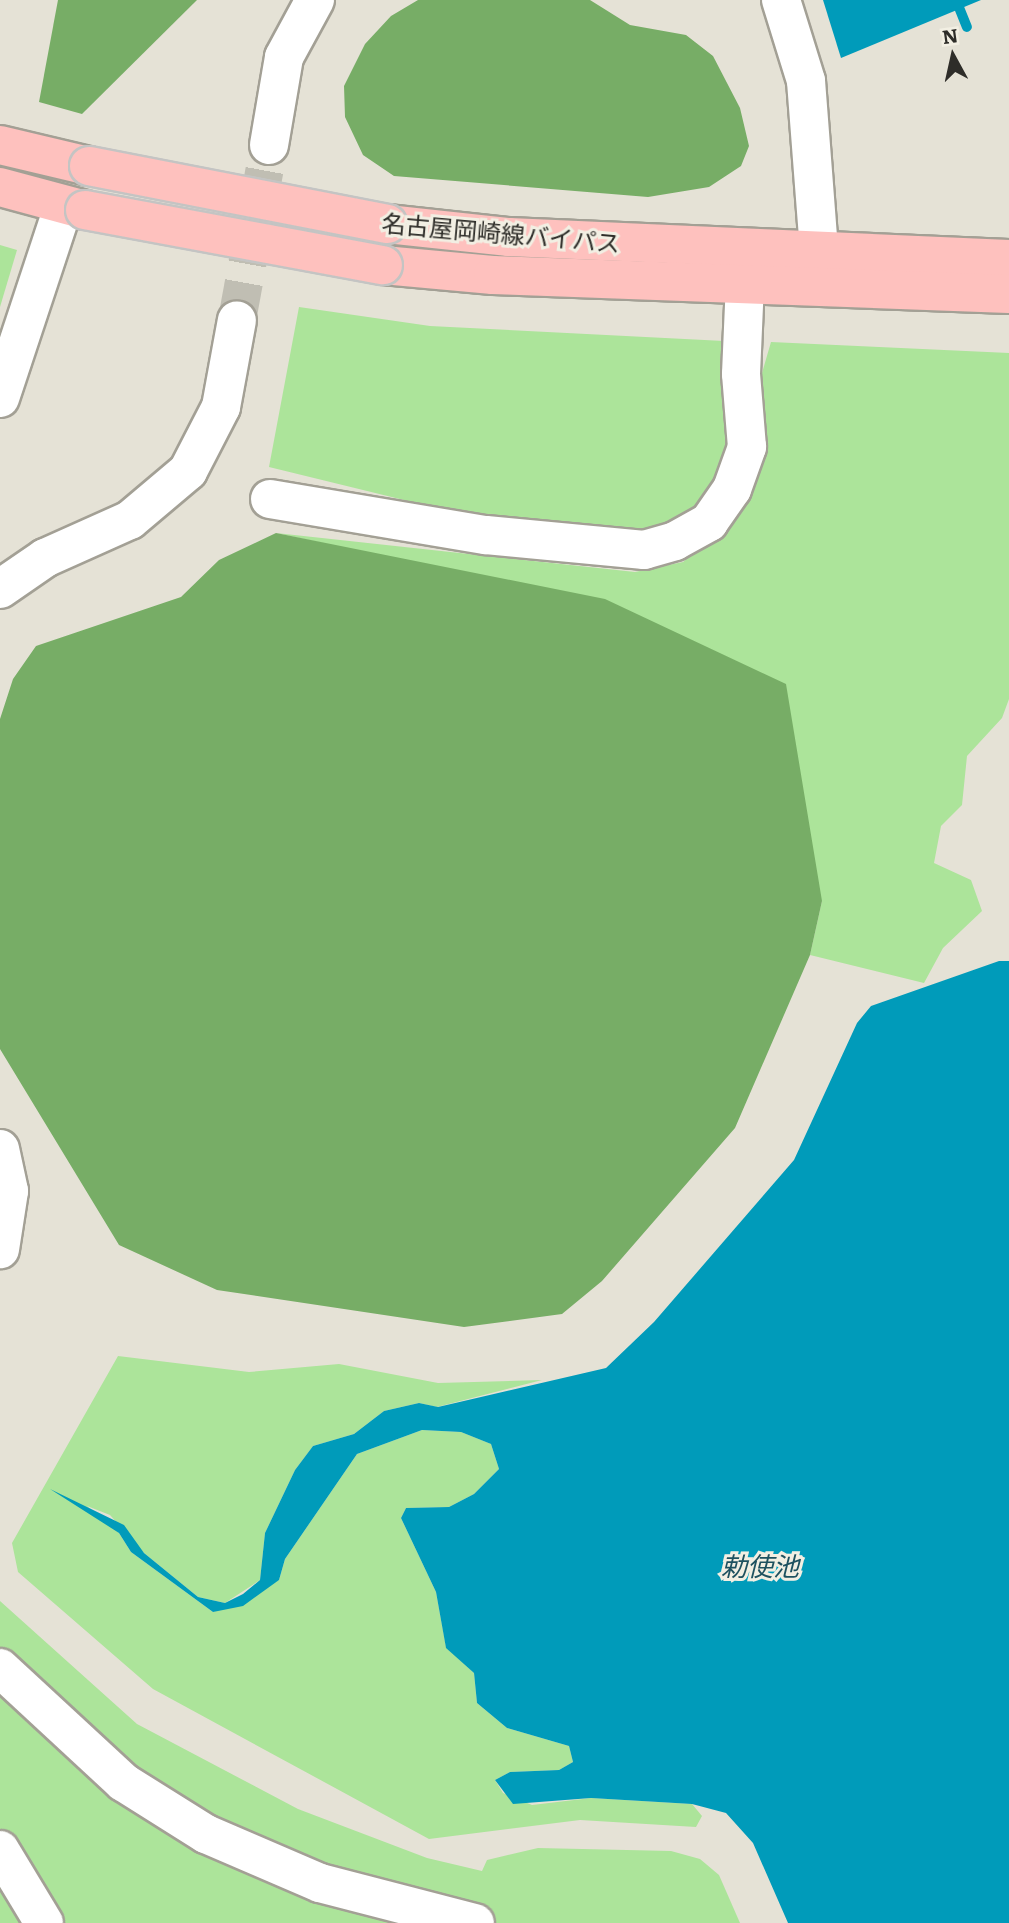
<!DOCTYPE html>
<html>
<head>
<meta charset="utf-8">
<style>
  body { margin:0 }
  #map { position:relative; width:1009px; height:1923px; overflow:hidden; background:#e5e2d6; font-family:Literata,"Noto Sans JP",serif }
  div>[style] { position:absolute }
  .green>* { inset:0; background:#ace49a }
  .forest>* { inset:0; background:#77ad66 }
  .water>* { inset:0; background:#009bba }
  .stream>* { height:10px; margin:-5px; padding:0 5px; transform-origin:5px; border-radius:5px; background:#009bba }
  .minor-tunnel>* { height:38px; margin-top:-19px; transform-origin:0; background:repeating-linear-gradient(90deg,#c0beb3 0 38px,transparent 0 57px) }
  .roads { filter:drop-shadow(2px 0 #a3a095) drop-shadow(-2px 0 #a3a095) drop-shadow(0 2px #a3a095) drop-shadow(0 -2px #a3a095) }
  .minor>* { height:38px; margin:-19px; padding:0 19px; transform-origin:19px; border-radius:19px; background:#fff }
  .major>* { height:38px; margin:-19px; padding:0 19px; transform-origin:19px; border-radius:19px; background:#fec1be }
  .bridges { filter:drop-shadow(2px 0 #c4c4c3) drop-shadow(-2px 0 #c4c4c3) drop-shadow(0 2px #c4c4c3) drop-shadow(0 -2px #c4c4c3) }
  .major-bridge>* { height:38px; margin:-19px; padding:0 19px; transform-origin:19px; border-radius:19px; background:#fec1be }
  span { translate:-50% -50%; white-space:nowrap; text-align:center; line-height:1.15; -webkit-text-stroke:6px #f2efe3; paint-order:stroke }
  .street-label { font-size:24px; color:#2e2d29 }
  .water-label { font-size:26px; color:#1e515f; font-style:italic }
  .north { position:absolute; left:918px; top:21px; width:70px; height:70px; -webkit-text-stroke:5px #f2efe3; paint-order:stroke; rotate:352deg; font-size:19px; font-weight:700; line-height:28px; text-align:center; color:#2e2d29 }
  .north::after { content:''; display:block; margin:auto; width:24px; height:32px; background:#2e2d29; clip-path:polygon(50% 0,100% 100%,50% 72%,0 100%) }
</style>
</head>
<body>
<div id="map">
  <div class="green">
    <i style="clip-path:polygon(0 245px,17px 250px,0 307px)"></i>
    <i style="clip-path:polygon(299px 307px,430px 326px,724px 341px,737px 437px,698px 516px,663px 533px,502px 524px,269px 467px)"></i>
    <i style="clip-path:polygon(771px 342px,1009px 353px,1009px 699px,1002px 718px,967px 756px,962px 805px,941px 826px,934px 863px,971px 880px,982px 911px,943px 948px,924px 983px,810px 955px,822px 901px,383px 556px,276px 533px,635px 572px,683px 562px,718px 532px,758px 442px,762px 373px)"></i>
    <i style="clip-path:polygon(118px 1356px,249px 1372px,339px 1364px,438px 1383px,542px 1380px,437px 1407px,419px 1403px,384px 1411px,354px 1434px,313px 1446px,295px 1470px,265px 1533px,260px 1580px,225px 1603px,198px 1597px,144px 1553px,110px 1515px,87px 1506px,119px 1533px,131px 1552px,213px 1612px,279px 1580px,285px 1559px,357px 1454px,422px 1430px,461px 1432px,491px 1444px,499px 1469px,474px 1494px,449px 1507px,406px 1508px,401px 1518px,436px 1592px,446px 1647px,474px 1673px,477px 1703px,507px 1728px,569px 1746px,573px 1762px,559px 1770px,510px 1772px,495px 1780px,503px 1793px,532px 1805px,591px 1798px,692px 1804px,702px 1816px,696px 1827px,580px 1820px,429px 1839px,153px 1689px,18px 1572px,12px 1543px)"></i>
    <i style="clip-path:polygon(0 1601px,137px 1724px,298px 1809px,427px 1858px,482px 1871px,487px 1860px,538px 1848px,671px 1851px,700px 1859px,719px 1875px,740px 1923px,0 1923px)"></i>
  </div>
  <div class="forest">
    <i style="clip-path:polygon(58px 0,197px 0,82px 114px,39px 102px)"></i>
    <i style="clip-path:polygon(418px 0,590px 0,630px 25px,686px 35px,713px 56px,740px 108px,749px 146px,741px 166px,709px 187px,648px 197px,394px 176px,363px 155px,345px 117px,344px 86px,365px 44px,391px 16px)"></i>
    <i style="clip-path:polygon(276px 533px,605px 599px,786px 684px,822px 901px,810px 955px,735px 1128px,602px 1281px,562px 1314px,464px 1327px,217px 1290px,119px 1245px,0 1049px,0 719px,13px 679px,36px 646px,181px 597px,219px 560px)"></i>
  </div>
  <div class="water">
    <i style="clip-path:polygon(823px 0,981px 0,841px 58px)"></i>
    <i style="clip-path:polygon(999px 961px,1009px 961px,1009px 1923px,788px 1923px,753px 1843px,726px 1813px,692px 1804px,591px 1798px,513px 1804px,495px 1780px,510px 1772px,559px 1770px,573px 1762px,569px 1746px,507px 1728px,477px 1703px,474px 1673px,446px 1648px,436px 1592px,401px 1518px,406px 1508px,449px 1507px,474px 1494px,499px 1469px,491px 1444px,461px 1432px,422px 1430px,357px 1454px,285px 1559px,279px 1580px,243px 1606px,213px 1612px,131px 1552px,119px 1533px,50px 1489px,124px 1525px,144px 1553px,198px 1597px,225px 1603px,243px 1594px,260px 1580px,265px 1533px,295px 1470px,313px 1446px,354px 1434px,384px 1411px,419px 1403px,438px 1407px,606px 1368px,654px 1322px,794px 1160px,857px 1023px,871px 1006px)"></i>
  </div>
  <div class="stream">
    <i style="left:956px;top:0;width:29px;rotate:68deg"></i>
  </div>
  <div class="minor-tunnel">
    <i style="left:237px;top:320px;width:178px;rotate:-79.6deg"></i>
  </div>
  <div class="roads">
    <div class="minor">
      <i style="left:781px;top:0;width:85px;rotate:72.8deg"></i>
      <i style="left:806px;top:81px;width:169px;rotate:85.6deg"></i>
      <i style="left:269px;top:145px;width:89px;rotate:-80.3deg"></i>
      <i style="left:284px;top:57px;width:65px;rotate:-61.5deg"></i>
      <i style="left:0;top:398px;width:203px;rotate:-71.7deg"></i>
      <i style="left:270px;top:499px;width:219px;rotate:9.5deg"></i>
      <i style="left:486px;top:535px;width:159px;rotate:5.4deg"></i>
      <i style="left:644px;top:550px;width:32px;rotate:-16deg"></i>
      <i style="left:675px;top:541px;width:39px;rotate:-29deg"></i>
      <i style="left:709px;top:522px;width:40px;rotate:-55.1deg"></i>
      <i style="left:732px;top:489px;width:45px;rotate:-70.3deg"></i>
      <i style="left:747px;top:447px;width:73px;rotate:-94.7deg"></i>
      <i style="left:741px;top:374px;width:90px;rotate:-87.5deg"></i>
      <i style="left:0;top:589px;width:55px;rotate:-34.6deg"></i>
      <i style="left:45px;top:558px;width:93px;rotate:-24.1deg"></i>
      <i style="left:130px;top:520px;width:76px;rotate:-40.2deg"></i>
      <i style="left:188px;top:471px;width:72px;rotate:-62.7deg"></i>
      <i style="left:221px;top:407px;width:88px;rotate:-79.6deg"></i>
      <i style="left:0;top:1149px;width:43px;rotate:77.9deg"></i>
      <i style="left:9px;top:1191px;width:59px;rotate:98.8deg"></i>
      <i style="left:0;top:1668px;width:168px;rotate:42.8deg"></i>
      <i style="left:123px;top:1782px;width:98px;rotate:32.1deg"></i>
      <i style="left:206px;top:1834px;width:124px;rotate:23.3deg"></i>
      <i style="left:320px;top:1883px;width:160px;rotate:14.5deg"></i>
      <i style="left:0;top:1850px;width:85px;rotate:58.9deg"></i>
    </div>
    <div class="major">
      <i style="left:0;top:145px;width:91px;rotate:13.3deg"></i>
      <i style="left:0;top:187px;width:88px;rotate:15.1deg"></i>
      <i style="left:387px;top:224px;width:123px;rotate:6.1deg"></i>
      <i style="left:509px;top:237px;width:500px;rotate:2.52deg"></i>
      <i style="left:383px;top:265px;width:110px;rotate:5.2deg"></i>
      <i style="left:493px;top:275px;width:516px;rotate:2.11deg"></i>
    </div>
  </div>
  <div class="bridges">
    <div class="major-bridge">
      <i style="left:89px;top:166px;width:304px;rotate:11deg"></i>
      <i style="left:85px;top:210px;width:303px;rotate:10.5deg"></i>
    </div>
  </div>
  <div class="street-label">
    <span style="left:501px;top:232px;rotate:5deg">名古屋岡崎線バイパス</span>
  </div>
  <div class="water-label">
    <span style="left:760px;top:1565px">勅使池</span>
  </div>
  <div class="north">N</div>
</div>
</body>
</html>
